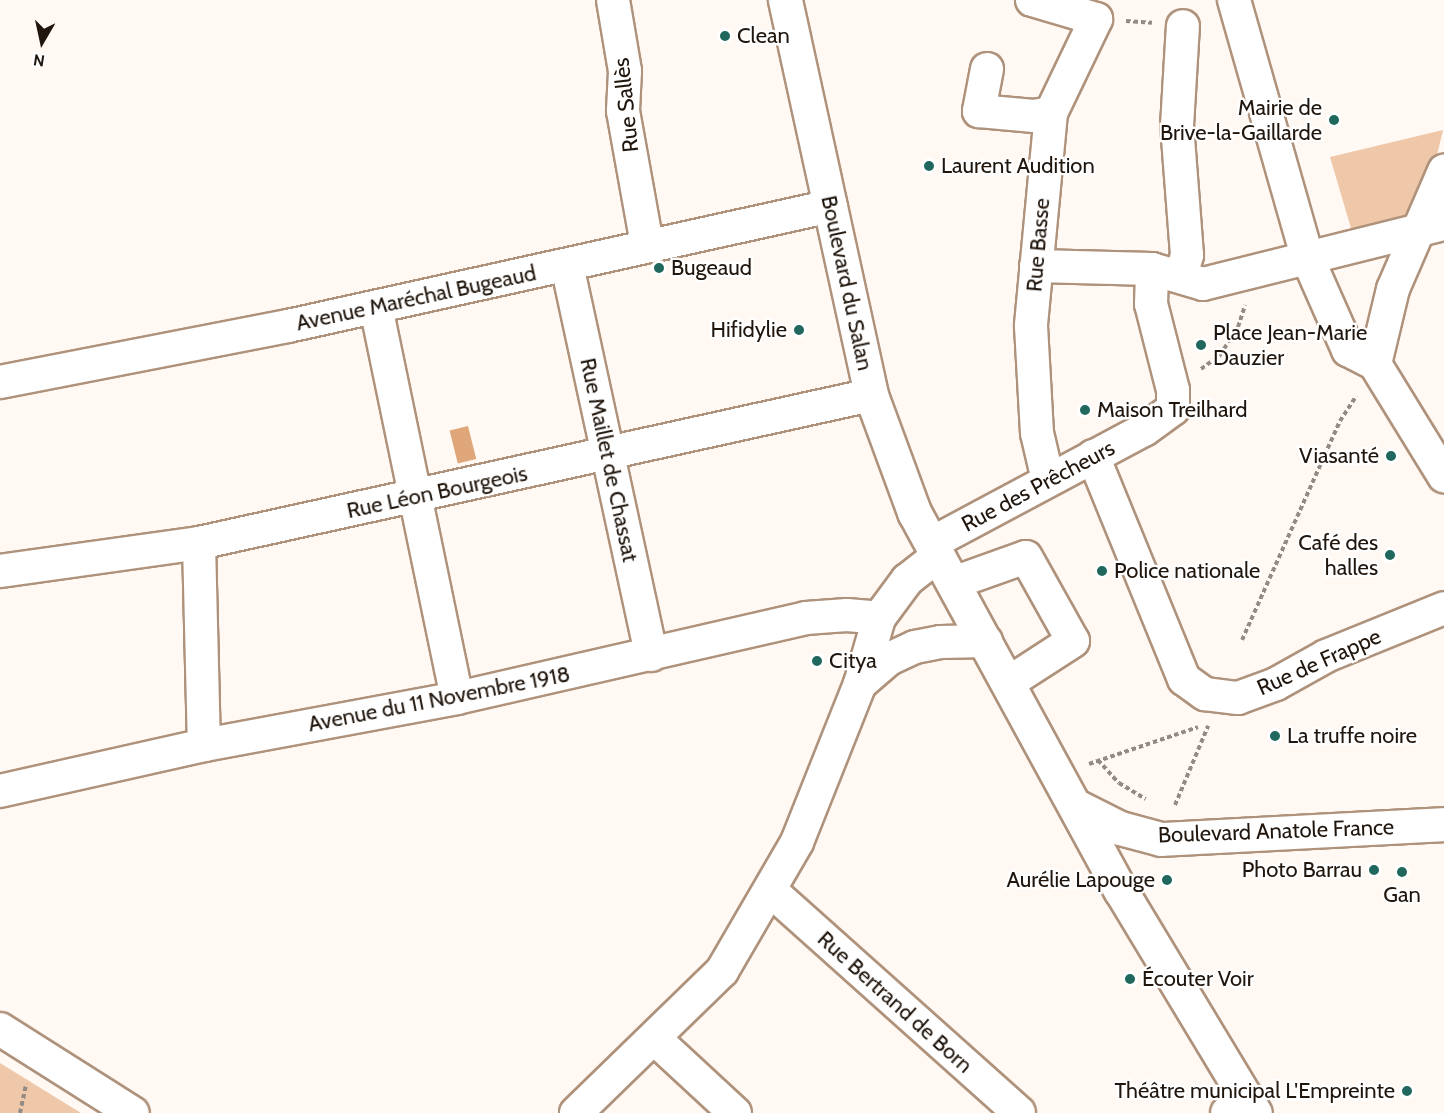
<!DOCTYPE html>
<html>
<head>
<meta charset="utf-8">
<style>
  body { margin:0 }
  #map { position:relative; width:1444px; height:1113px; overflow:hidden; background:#fff8f3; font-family:Cabin,sans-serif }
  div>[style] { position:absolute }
  .green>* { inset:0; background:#efc8a9 }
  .water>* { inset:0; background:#dfa779; transform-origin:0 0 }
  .path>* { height:4px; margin-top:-2px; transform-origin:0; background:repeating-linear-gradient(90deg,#928a83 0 4.5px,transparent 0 7.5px) }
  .roads { filter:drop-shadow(2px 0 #af927b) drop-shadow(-2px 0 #af927b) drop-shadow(0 2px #af927b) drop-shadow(0 -2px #af927b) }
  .minor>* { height:32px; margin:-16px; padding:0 16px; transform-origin:16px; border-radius:16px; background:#fff }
  .major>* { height:33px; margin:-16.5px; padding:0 16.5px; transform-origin:16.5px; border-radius:16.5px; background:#fff }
  .dots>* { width:16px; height:16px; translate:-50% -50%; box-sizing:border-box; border:3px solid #fff; border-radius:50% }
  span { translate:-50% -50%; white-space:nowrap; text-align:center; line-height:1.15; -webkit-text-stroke:4.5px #fff; paint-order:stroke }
  .poi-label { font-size:22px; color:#20160d }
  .left { translate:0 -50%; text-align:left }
  .right { translate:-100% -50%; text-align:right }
  .street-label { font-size:22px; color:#20160d }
  .north { position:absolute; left:12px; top:12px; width:60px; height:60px; -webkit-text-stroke:4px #fff; paint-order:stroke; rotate:189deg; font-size:16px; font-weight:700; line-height:24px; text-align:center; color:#20160d }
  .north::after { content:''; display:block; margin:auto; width:21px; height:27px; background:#20160d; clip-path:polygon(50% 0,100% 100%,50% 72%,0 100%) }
</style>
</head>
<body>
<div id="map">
  <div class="green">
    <i style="clip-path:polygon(1443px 130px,1422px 218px,1353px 235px,1330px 157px)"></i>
    <i style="clip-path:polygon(0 1063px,81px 1113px,0 1113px)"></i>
  </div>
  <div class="water">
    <i style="left:468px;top:426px;width:34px;height:19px;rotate:76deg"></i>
  </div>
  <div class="path">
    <i style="left:1126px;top:21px;width:26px;rotate:4deg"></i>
    <i style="left:1201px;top:369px;width:24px;rotate:-36deg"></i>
    <i style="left:1220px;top:355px;width:33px;rotate:-57deg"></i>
    <i style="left:1238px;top:327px;width:23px;rotate:-72deg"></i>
    <i style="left:1242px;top:640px;width:240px;rotate:-65.9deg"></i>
    <i style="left:1340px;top:421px;width:30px;rotate:-57deg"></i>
    <i style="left:1098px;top:760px;width:31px;rotate:48deg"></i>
    <i style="left:1119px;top:783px;width:31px;rotate:31deg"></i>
    <i style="left:1089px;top:764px;width:115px;rotate:-18.7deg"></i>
    <i style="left:1175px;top:805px;width:86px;rotate:-67.3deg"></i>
    <i style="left:20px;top:1113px;width:30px;rotate:-78deg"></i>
  </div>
  <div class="roads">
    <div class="minor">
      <i style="left:613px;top:0;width:72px;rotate:80.4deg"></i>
      <i style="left:625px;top:71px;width:40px;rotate:92.9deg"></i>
      <i style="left:623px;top:111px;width:136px;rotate:79.8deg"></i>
      <i style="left:1032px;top:0;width:67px;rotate:16.5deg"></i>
      <i style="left:1096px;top:19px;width:104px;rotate:115.6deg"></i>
      <i style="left:1051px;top:113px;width:214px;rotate:95.4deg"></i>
      <i style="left:1031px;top:326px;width:107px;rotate:86.8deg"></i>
      <i style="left:1037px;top:433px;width:48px;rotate:76.8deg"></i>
      <i style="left:1234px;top:0;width:267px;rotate:74.1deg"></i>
      <i style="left:1307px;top:257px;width:102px;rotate:66.2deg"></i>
      <i style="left:1348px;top:350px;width:30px;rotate:27deg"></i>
      <i style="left:1375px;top:364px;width:132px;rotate:58.4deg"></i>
      <i style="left:987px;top:69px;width:43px;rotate:100.8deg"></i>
      <i style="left:979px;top:111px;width:55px;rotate:5.2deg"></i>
      <i style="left:1034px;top:116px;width:17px;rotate:-10deg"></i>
      <i style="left:567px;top:265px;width:399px;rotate:77.8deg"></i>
      <i style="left:1036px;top:266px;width:116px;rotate:1.5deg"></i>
      <i style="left:1152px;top:269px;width:53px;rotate:16.4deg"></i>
      <i style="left:1203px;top:284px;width:248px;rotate:-14deg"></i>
      <i style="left:1181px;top:275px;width:21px;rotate:-73deg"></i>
      <i style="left:1187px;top:255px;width:129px;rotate:-94.4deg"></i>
      <i style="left:1177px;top:126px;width:100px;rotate:-86.6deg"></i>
      <i style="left:376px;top:307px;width:399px;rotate:78.3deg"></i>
      <i style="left:1375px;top:364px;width:77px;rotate:-76.5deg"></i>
      <i style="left:1393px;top:289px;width:129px;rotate:-66.6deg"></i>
      <i style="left:0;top:382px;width:293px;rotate:-11deg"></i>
      <i style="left:288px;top:326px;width:556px;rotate:-12.46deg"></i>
      <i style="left:1093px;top:456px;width:241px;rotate:67.8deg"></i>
      <i style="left:1184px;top:679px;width:26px;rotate:36deg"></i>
      <i style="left:1205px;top:694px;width:33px;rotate:7deg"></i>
      <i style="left:1238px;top:698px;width:40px;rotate:-20.2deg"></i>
      <i style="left:1276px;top:684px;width:57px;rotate:-29.2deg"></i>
      <i style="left:1326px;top:656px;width:127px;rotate:-22.1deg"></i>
      <i style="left:199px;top:543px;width:202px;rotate:88.6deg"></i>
      <i style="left:932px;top:543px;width:240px;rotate:-28.1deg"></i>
      <i style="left:1144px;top:430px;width:36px;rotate:-36deg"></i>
      <i style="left:1173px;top:409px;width:19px;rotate:-90deg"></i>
      <i style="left:1173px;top:390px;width:89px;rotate:-104.3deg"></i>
      <i style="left:1151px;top:304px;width:35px;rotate:-88deg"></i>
      <i style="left:0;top:571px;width:201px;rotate:-8deg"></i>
      <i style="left:199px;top:543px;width:688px;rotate:-12.42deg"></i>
      <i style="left:953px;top:583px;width:77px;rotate:-19.6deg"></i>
      <i style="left:1026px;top:557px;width:96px;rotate:60.8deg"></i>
      <i style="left:1073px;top:641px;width:77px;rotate:147.1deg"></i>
      <i style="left:860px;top:684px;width:38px;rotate:-41deg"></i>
      <i style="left:889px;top:659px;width:29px;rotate:-25deg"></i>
      <i style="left:915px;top:647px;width:26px;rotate:-11deg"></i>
      <i style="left:941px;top:642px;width:45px;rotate:-1.3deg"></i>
      <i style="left:0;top:791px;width:209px;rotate:-12.7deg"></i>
      <i style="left:204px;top:745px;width:257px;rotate:-10.5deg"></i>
      <i style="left:457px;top:698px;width:358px;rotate:-12.9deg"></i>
      <i style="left:806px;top:618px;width:41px;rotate:-4.2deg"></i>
      <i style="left:847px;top:615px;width:32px;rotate:5deg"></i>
      <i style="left:770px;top:890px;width:334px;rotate:41.8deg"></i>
      <i style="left:0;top:1029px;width:157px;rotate:32.3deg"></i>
      <i style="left:655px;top:1039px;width:109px;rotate:42.8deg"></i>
      <i style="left:576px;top:1113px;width:204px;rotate:-44.2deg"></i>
      <i style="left:722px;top:971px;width:149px;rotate:-59.8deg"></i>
      <i style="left:797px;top:842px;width:170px;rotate:-68.3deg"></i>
      <i style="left:860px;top:684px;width:69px;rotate:-73.9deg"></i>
      <i style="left:879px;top:618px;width:47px;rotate:-53.6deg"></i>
      <i style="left:907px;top:580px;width:39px;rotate:-38deg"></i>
      <i style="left:1227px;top:1113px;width:25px;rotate:-47deg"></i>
    </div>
    <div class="major">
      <i style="left:785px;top:0;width:404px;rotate:77.7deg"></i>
      <i style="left:871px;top:395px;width:125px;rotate:69.8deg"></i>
      <i style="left:914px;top:512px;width:432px;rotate:61.4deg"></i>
      <i style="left:1121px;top:891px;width:259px;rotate:58.9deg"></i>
      <i style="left:1076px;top:806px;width:49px;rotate:26.6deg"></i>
      <i style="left:1120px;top:828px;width:42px;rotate:15deg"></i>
      <i style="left:1161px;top:839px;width:283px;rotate:-3deg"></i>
    </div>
  </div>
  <div class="dots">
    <i style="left:725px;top:36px;background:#20685d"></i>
    <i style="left:1334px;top:120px;background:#20685d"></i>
    <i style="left:929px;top:166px;background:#20685d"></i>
    <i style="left:659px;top:268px;background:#20685d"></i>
    <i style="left:799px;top:330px;background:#20685d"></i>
    <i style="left:1201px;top:345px;background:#20685d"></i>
    <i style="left:1085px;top:410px;background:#20685d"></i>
    <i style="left:1391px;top:456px;background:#20685d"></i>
    <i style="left:1390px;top:555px;background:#20685d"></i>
    <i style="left:1102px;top:571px;background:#20685d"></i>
    <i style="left:817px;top:661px;background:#20685d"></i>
    <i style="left:1275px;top:736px;background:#20685d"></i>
    <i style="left:1374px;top:870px;background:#20685d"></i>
    <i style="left:1402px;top:872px;background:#20685d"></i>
    <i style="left:1167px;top:880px;background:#20685d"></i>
    <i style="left:1130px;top:979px;background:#20685d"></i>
    <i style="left:1407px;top:1091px;background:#20685d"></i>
  </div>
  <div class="poi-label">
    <span class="left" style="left:737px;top:36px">Clean</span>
    <span class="right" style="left:1322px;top:120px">Mairie de<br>Brive-la-Gaillarde</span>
    <span class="left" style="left:941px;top:166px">Laurent Audition</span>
    <span class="left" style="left:671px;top:268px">Bugeaud</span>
    <span class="right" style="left:787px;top:330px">Hifidylie</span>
    <span class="left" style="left:1213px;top:345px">Place Jean-Marie<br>Dauzier</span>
    <span class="left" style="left:1097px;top:410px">Maison Treilhard</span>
    <span class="right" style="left:1379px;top:456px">Viasanté</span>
    <span class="right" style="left:1378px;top:555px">Café des<br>halles</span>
    <span class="left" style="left:1114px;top:571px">Police nationale</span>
    <span class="left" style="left:829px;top:661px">Citya</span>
    <span class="left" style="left:1287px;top:736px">La truffe noire</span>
    <span class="right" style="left:1362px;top:870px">Photo Barrau</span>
    <span class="right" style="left:1155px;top:880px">Aurélie Lapouge</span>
    <span style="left:1402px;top:895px">Gan</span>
    <span class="left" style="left:1142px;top:979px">Écouter Voir</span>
    <span class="right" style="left:1395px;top:1091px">Théâtre municipal L'Empreinte</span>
  </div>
  <div class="street-label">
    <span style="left:626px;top:105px;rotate:-96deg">Rue Sallès</span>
    <span style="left:1038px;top:245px;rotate:-85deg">Rue Basse</span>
    <span style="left:847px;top:283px;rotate:78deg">Boulevard du Salan</span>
    <span style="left:416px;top:298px;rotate:-12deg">Avenue Maréchal Bugeaud</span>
    <span style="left:609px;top:460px;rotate:78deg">Rue Maillet de Chassat</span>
    <span style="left:1038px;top:486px;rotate:-28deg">Rue des Prêcheurs</span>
    <span style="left:437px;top:492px;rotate:-12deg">Rue Léon Bourgeois</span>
    <span style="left:1319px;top:662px;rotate:-24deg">Rue de Frappe</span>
    <span style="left:439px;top:699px;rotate:-11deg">Avenue du 11 Novembre 1918</span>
    <span style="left:1276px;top:831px;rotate:-2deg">Boulevard Anatole France</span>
    <span style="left:895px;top:1002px;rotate:42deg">Rue Bertrand de Born</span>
  </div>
  <div class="north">N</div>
</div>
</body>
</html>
